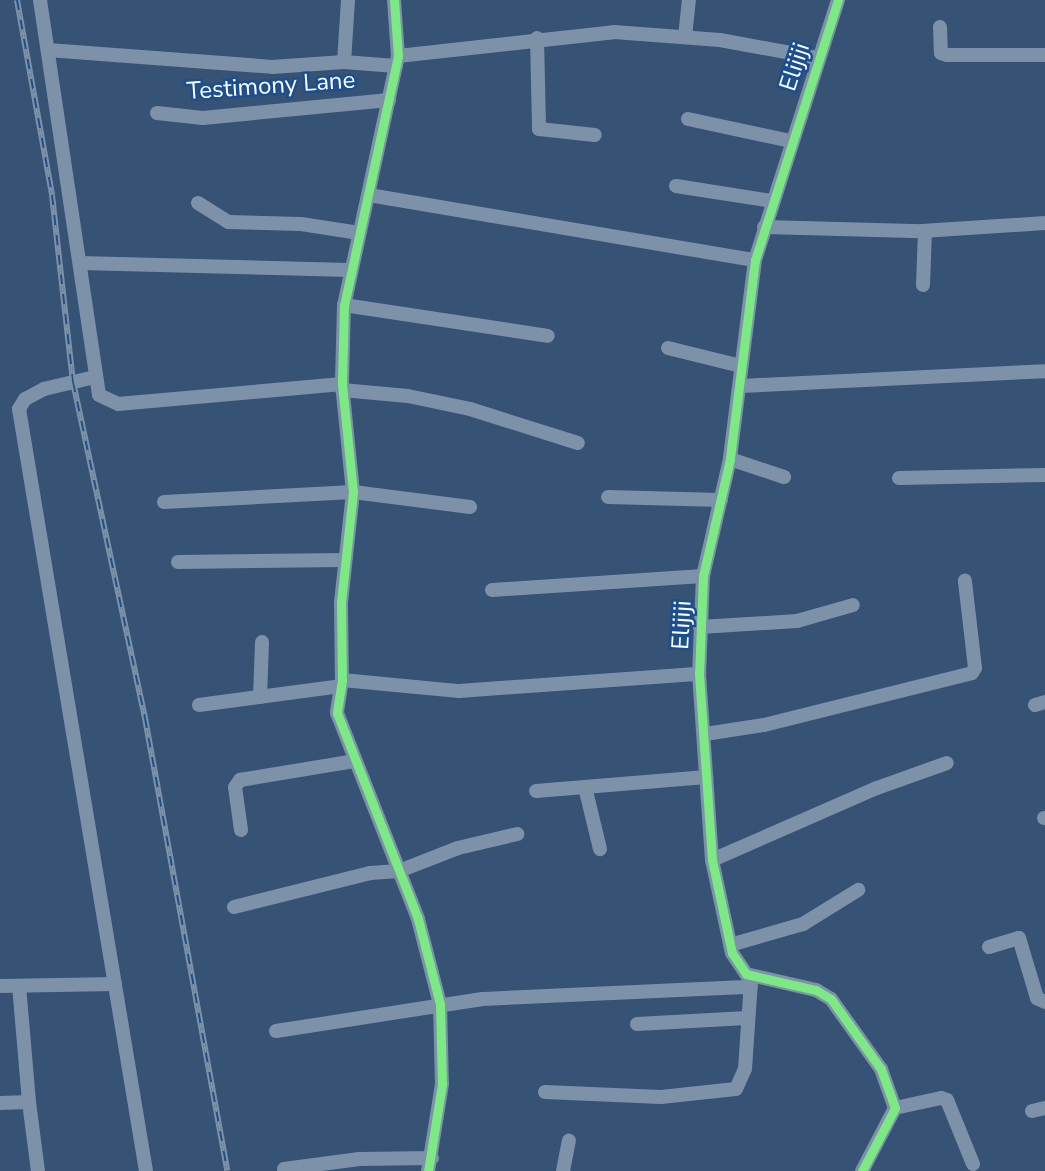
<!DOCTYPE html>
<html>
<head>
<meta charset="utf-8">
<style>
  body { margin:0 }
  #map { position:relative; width:1045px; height:1171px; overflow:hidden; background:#365274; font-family:"Nunito Sans",sans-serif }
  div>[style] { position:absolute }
  .minor>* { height:14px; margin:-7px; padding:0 7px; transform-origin:7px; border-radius:7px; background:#7d92a8 }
  .rail>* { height:6px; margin-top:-3px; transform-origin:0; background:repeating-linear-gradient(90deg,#1b4f8f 0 10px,#7e92a7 0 20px); box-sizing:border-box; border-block:2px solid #7e92a7 }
  .cycleway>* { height:9px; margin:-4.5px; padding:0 4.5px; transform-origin:4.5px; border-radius:4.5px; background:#7ce984 }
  span { translate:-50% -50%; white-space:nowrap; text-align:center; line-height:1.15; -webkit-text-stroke:5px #1b4f8f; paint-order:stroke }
  .street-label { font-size:24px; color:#fff }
</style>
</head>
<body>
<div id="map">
  <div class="minor">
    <i style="left:40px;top:0;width:399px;rotate:81.5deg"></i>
    <i style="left:99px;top:395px;width:21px;rotate:25deg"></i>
    <i style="left:118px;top:404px;width:225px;rotate:-5.1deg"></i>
    <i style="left:394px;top:0;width:56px;rotate:85.9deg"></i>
    <i style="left:398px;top:56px;width:255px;rotate:102.2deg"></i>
    <i style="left:344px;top:305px;width:79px;rotate:91.5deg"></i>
    <i style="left:342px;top:384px;width:109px;rotate:84.2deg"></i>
    <i style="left:353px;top:492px;width:111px;rotate:96.2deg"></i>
    <i style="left:341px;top:602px;width:78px;rotate:89.3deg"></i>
    <i style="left:342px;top:680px;width:33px;rotate:99deg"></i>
    <i style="left:337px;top:713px;width:221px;rotate:68.5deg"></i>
    <i style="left:418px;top:919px;width:88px;rotate:75.5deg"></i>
    <i style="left:440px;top:1004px;width:80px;rotate:88.6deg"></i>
    <i style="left:442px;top:1084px;width:88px;rotate:99.1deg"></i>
    <i style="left:838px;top:0;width:273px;rotate:107.7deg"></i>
    <i style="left:755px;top:260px;width:201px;rotate:97.2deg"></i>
    <i style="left:730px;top:459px;width:120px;rotate:103deg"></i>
    <i style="left:703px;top:576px;width:98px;rotate:92.3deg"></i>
    <i style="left:699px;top:674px;width:186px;rotate:86deg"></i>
    <i style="left:712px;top:860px;width:95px;rotate:77.9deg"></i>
    <i style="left:732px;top:953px;width:25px;rotate:56deg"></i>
    <i style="left:746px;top:974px;width:72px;rotate:12.9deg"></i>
    <i style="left:816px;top:990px;width:17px;rotate:31deg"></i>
    <i style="left:831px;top:999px;width:86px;rotate:54.5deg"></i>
    <i style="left:881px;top:1069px;width:41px;rotate:70.3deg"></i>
    <i style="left:895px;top:1108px;width:71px;rotate:117.6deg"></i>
    <i style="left:940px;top:27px;width:26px;rotate:88deg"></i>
    <i style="left:941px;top:53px;width:6px;rotate:18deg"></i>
    <i style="left:947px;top:55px;width:98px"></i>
    <i style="left:685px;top:37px;width:37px;rotate:-84deg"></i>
    <i style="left:537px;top:38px;width:91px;rotate:88.7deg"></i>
    <i style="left:539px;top:129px;width:56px;rotate:6.1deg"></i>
    <i style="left:48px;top:50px;width:225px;rotate:4.3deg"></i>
    <i style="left:272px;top:67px;width:72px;rotate:-4deg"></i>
    <i style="left:344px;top:62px;width:52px;rotate:4.4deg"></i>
    <i style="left:398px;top:56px;width:217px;rotate:-6.3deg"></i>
    <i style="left:614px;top:32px;width:106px;rotate:4.3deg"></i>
    <i style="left:720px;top:40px;width:100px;rotate:10.4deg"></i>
    <i style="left:344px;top:62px;width:62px;rotate:-86.3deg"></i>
    <i style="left:157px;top:113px;width:46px;rotate:6.2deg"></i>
    <i style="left:203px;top:118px;width:187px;rotate:-5.5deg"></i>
    <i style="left:688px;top:119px;width:105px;rotate:12.1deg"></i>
    <i style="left:676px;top:186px;width:97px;rotate:8.9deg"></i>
    <i style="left:369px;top:195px;width:391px;rotate:9.6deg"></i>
    <i style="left:198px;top:203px;width:36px;rotate:32deg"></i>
    <i style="left:228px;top:222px;width:73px;rotate:1.6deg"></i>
    <i style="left:301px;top:224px;width:59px;rotate:8.8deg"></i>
    <i style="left:764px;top:227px;width:158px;rotate:1.5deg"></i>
    <i style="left:922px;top:231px;width:123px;rotate:-3.7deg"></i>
    <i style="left:80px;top:263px;width:269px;rotate:1.5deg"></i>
    <i style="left:923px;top:285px;width:54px;rotate:-87.9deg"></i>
    <i style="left:344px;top:305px;width:206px;rotate:8.6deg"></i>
    <i style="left:668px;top:348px;width:75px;rotate:13.9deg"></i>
    <i style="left:95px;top:377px;width:52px;rotate:166.8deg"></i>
    <i style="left:44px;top:389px;width:21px;rotate:152deg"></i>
    <i style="left:25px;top:399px;width:12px;rotate:121deg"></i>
    <i style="left:19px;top:409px;width:773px;rotate:80.54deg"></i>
    <i style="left:741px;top:386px;width:304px;rotate:-2.8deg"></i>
    <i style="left:342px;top:390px;width:66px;rotate:5.2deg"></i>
    <i style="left:408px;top:396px;width:63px;rotate:11.8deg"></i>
    <i style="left:470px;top:409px;width:113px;rotate:17.5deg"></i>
    <i style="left:730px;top:459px;width:57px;rotate:18.4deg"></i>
    <i style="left:899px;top:478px;width:146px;rotate:-1.2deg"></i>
    <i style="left:608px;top:497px;width:113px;rotate:1.5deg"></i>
    <i style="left:164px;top:502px;width:189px;rotate:-3deg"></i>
    <i style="left:353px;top:492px;width:118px;rotate:7.3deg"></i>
    <i style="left:178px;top:562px;width:167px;rotate:-0.7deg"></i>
    <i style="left:492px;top:590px;width:211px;rotate:-3.8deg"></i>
    <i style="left:700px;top:627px;width:97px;rotate:-3.5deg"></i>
    <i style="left:797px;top:621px;width:58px;rotate:-15.9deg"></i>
    <i style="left:342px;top:680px;width:118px;rotate:5.4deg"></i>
    <i style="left:459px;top:691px;width:241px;rotate:-4.1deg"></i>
    <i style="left:260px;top:697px;width:55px;rotate:-87.9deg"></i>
    <i style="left:199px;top:705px;width:143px;rotate:-7.6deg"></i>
    <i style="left:1035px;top:705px;width:10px;rotate:-17deg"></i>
    <i style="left:705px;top:734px;width:60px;rotate:-8.7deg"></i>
    <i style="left:764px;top:725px;width:214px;rotate:-14deg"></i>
    <i style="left:972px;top:673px;width:6px;rotate:-59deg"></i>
    <i style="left:975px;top:668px;width:88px;rotate:-96.6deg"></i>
    <i style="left:585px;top:787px;width:64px;rotate:76.4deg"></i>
    <i style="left:536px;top:791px;width:171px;rotate:-4.7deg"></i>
    <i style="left:1044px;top:818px;width:1px"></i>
    <i style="left:241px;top:830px;width:43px;rotate:-97.9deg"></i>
    <i style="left:235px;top:787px;width:9px;rotate:-54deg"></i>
    <i style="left:240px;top:780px;width:117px;rotate:-9.4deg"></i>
    <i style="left:712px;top:860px;width:180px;rotate:-23.6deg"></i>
    <i style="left:877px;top:788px;width:74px;rotate:-19.7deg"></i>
    <i style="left:234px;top:907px;width:140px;rotate:-14deg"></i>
    <i style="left:370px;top:873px;width:29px;rotate:-4deg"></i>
    <i style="left:399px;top:871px;width:63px;rotate:-21.3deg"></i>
    <i style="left:458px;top:848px;width:61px;rotate:-13.3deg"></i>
    <i style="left:730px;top:945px;width:76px;rotate:-16deg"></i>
    <i style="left:803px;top:924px;width:65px;rotate:-31.7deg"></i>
    <i style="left:989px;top:947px;width:31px;rotate:-17deg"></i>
    <i style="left:1019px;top:938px;width:63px;rotate:73.3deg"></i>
    <i style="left:1037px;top:998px;width:9px;rotate:27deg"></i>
    <i style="left:0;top:986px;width:115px;rotate:-1deg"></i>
    <i style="left:637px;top:1024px;width:110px;rotate:-3.1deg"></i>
    <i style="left:276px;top:1031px;width:209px;rotate:-8.8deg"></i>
    <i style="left:483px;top:999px;width:268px;rotate:-2.6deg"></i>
    <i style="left:545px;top:1092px;width:116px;rotate:2.5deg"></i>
    <i style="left:661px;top:1097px;width:75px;rotate:-6.1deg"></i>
    <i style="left:736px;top:1089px;width:22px;rotate:-66deg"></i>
    <i style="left:745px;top:1069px;width:89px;rotate:-86.1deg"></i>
    <i style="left:29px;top:1102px;width:70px;rotate:82.6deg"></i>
    <i style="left:0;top:1103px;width:29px;rotate:-2deg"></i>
    <i style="left:29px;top:1102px;width:116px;rotate:-94.9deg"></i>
    <i style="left:895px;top:1108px;width:47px;rotate:-12.3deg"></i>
    <i style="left:941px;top:1098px;width:6px;rotate:18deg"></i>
    <i style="left:947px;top:1100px;width:69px;rotate:67.9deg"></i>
    <i style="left:1032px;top:1111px;width:13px;rotate:-13deg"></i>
    <i style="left:284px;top:1169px;width:76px;rotate:-7.6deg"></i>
    <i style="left:359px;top:1159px;width:73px;rotate:-0.8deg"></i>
    <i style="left:563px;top:1171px;width:31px;rotate:-79deg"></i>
  </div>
  <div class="rail">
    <i style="left:17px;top:0;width:198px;rotate:79.8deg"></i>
    <i style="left:52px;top:195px;width:188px;rotate:83.6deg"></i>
    <i style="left:73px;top:382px;width:344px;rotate:77.9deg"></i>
    <i style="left:145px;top:718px;width:460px;rotate:79.7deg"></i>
  </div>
  <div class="cycleway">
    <i style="left:394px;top:0;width:56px;rotate:85.9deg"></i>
    <i style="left:398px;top:56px;width:255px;rotate:102.2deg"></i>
    <i style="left:344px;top:305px;width:79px;rotate:91.5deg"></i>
    <i style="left:342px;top:384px;width:109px;rotate:84.2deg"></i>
    <i style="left:353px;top:492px;width:111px;rotate:96.2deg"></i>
    <i style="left:341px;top:602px;width:78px;rotate:89.3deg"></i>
    <i style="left:342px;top:680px;width:33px;rotate:99deg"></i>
    <i style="left:337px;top:713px;width:221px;rotate:68.5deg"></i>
    <i style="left:418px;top:919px;width:88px;rotate:75.5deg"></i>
    <i style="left:440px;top:1004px;width:80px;rotate:88.6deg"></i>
    <i style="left:442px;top:1084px;width:88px;rotate:99.1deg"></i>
    <i style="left:838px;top:0;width:273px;rotate:107.7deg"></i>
    <i style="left:755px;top:260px;width:201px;rotate:97.2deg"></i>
    <i style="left:730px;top:459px;width:120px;rotate:103deg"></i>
    <i style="left:703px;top:576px;width:98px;rotate:92.3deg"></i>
    <i style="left:699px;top:674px;width:186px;rotate:86deg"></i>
    <i style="left:712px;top:860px;width:95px;rotate:77.9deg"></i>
    <i style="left:732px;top:953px;width:25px;rotate:56deg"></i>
    <i style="left:746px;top:974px;width:72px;rotate:12.9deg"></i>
    <i style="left:816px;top:990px;width:17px;rotate:31deg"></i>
    <i style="left:831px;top:999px;width:86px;rotate:54.5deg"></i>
    <i style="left:881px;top:1069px;width:41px;rotate:70.3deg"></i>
    <i style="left:895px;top:1108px;width:71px;rotate:117.6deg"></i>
  </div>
  <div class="street-label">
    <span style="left:795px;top:67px;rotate:-72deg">Elijiji</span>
    <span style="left:271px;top:86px;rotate:-4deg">Testimony Lane</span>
    <span style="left:682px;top:625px;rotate:-87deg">Elijiji</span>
  </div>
</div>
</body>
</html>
